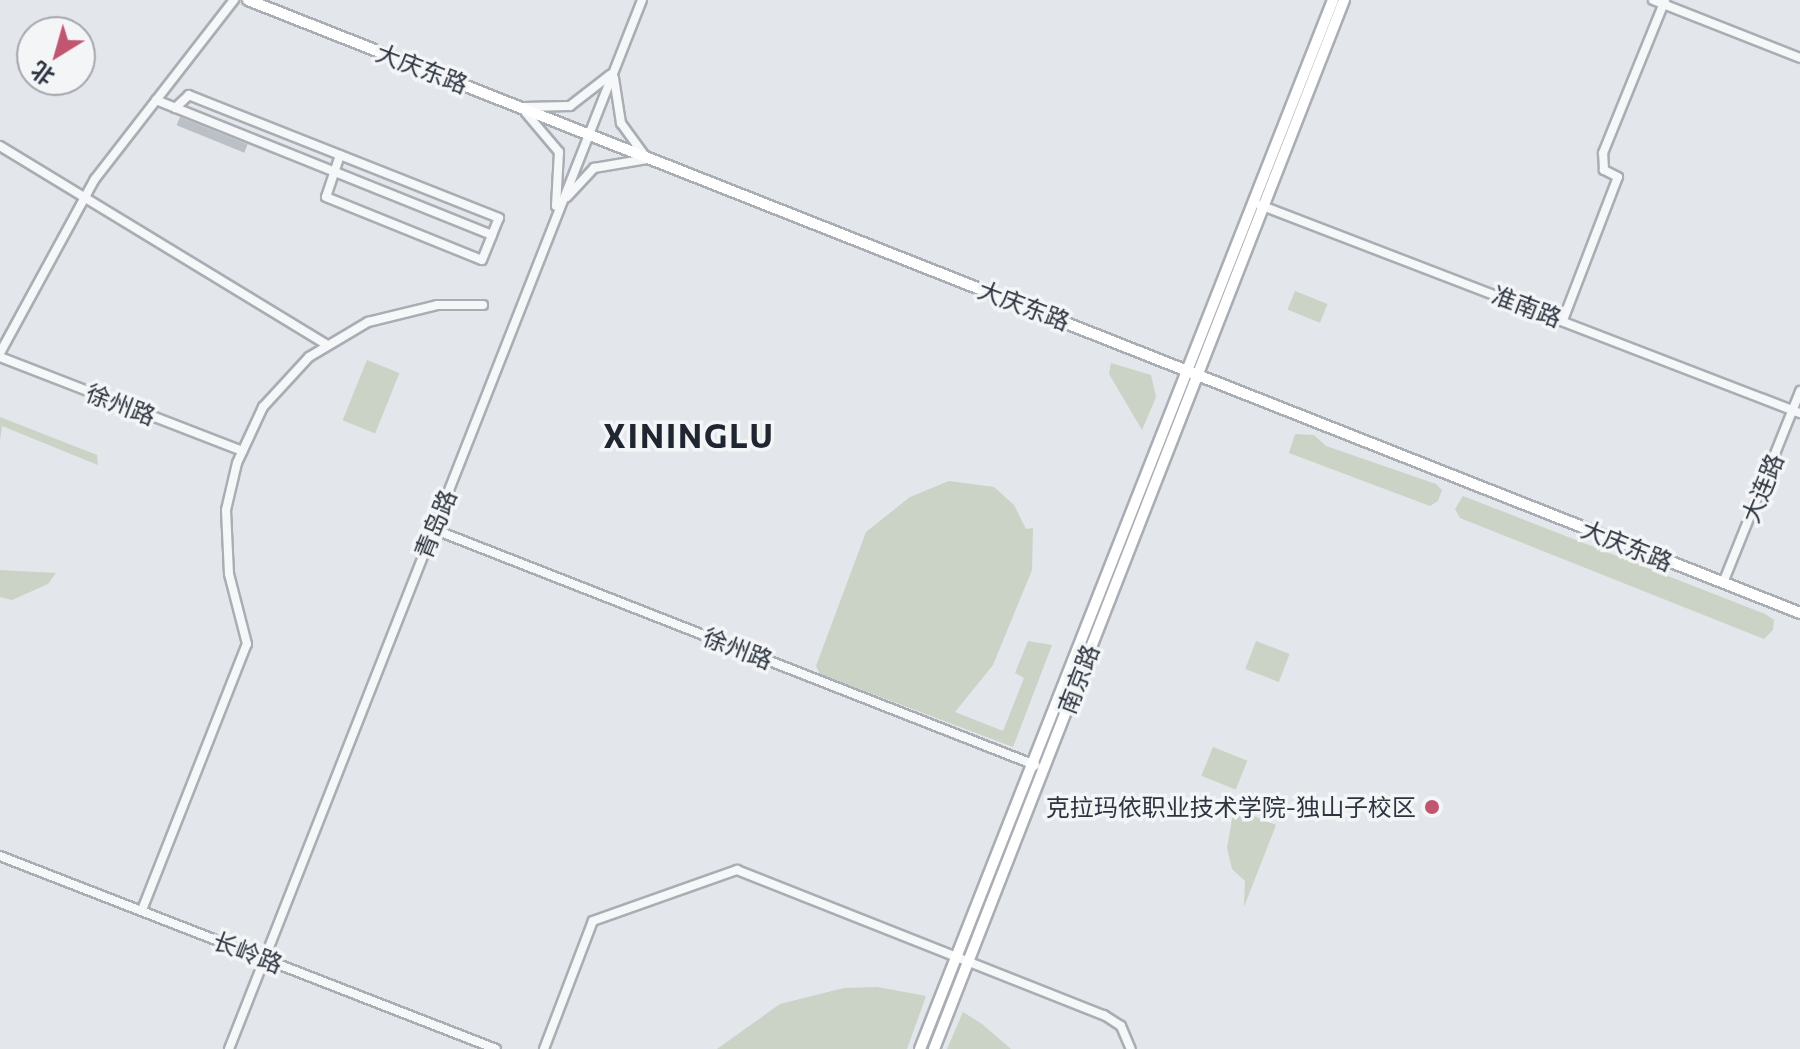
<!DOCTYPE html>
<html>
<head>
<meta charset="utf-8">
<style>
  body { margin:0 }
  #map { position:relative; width:1800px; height:1049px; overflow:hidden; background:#e3e6ea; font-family:Commissioner,"Noto Sans SC",sans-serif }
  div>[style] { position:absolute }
  .green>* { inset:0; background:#cad3c5; transform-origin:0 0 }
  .building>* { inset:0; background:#bbc0c6; transform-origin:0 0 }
  .roads { filter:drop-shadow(2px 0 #a9adb4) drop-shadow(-2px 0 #a9adb4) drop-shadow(0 2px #a9adb4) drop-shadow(0 -2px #a9adb4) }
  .minor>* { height:8px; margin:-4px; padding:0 4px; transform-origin:4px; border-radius:4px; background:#f6f7f8 }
  .major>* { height:10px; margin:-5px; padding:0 5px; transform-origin:5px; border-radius:5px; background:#fff }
  .dots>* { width:22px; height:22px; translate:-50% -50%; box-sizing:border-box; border:4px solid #f3f5f7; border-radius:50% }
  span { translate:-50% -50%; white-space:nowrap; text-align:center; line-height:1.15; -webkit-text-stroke:7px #f3f5f7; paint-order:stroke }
  .street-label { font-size:24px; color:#2d3540 }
  .poi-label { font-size:24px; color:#2d3540 }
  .right { translate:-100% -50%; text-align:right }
  .district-label { font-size:32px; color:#1f2631; font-weight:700; letter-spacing:2px }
  .north { position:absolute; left:16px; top:16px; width:80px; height:80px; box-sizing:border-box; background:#f3f5f7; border:2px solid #a4a8ae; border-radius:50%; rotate:217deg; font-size:22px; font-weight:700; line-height:32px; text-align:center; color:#2d3540 }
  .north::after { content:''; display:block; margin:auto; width:28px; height:36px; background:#c2556f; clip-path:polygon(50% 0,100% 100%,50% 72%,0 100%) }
</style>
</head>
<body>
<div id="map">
  <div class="green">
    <i style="left:1295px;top:291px;width:35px;height:20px;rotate:22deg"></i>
    <i style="left:367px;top:360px;width:35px;height:65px;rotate:22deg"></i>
    <i style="clip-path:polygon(1111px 363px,1151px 375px,1156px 397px,1142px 430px,1109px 374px)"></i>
    <i style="clip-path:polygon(0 417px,97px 455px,98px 465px,2px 426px,0 441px)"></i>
    <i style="clip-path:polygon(1295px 434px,1314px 435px,1326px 446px,1436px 484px,1442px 490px,1438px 501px,1430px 506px,1289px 453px)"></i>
    <i style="clip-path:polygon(949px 481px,994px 487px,1014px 505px,1026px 529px,1033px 528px,1032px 570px,993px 665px,955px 712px,1003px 731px,1024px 678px,1015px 673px,1028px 641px,1052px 645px,1013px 747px,820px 674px,816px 666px,866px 532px,910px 497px)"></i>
    <i style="clip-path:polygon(1463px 496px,1765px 614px,1774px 620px,1773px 630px,1764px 639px,1460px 518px,1455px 509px)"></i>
    <i style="clip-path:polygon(0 570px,56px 573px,48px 584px,12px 600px,0 597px)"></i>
    <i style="left:1256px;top:641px;width:36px;height:30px;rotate:21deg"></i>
    <i style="left:1213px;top:747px;width:37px;height:31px;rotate:22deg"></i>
    <i style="clip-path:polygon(1234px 808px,1276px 825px,1244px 907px,1245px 881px,1232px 869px,1227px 848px)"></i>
    <i style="clip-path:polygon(877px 987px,926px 996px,907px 1049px,717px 1049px,780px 1004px,844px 988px)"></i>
    <i style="clip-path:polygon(963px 1012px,982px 1024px,1011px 1049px,947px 1049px)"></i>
  </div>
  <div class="building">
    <i style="left:180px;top:117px;width:73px;height:9px;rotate:22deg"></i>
  </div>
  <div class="roads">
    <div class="minor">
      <i style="left:1653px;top:0;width:158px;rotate:21.5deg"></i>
      <i style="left:614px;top:78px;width:46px;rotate:81.2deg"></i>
      <i style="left:621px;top:123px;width:39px;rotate:54deg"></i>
      <i style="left:156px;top:100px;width:362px;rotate:21.9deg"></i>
      <i style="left:492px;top:235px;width:18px;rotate:-68deg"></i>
      <i style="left:499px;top:218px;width:334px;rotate:-158.4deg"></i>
      <i style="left:189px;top:95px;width:19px;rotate:137deg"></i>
      <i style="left:523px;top:107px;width:47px;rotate:-1.2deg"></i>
      <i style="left:570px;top:106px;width:51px;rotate:-37.8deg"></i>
      <i style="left:526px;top:113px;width:51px;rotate:49.8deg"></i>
      <i style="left:559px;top:152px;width:54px;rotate:93.2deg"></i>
      <i style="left:0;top:146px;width:383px;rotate:31.3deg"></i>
      <i style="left:340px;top:155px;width:44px;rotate:108.4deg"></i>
      <i style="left:326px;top:197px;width:168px;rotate:22deg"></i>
      <i style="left:482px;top:260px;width:27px;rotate:-68deg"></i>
      <i style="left:567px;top:197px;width:40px;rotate:-47deg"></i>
      <i style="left:594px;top:168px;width:54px;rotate:-9.6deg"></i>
      <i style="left:1260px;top:205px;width:579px;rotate:21.07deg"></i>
      <i style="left:1563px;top:320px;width:153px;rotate:-69deg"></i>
      <i style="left:1618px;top:177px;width:16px;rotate:-153deg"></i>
      <i style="left:1604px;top:170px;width:17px;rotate:-93deg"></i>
      <i style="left:1603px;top:153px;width:165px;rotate:-67.9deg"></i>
      <i style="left:0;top:353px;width:198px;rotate:-61.4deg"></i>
      <i style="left:95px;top:179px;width:227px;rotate:-52.2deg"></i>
      <i style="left:0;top:357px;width:260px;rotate:21.2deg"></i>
      <i style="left:433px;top:529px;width:647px;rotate:21.41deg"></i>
      <i style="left:1723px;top:583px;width:207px;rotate:-68.1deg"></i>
      <i style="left:0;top:856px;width:532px;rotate:21.26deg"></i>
      <i style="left:142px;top:910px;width:286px;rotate:-68.5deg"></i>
      <i style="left:247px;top:644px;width:72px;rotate:-104.4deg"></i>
      <i style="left:229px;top:574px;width:64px;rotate:-92.7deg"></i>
      <i style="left:226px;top:510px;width:48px;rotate:-76.8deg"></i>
      <i style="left:237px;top:463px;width:62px;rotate:-65.1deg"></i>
      <i style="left:263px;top:407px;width:68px;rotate:-47.4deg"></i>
      <i style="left:309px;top:357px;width:69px;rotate:-30.7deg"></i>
      <i style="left:368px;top:322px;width:71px;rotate:-13.8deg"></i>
      <i style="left:437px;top:305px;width:46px"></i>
      <i style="left:229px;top:1049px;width:1127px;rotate:-68.51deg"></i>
      <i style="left:544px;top:1049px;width:137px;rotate:-69.1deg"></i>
      <i style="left:593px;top:921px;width:153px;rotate:-19.5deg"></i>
      <i style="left:737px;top:870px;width:395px;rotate:21.6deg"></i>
      <i style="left:1104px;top:1015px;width:20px;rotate:33deg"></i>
      <i style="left:1121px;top:1026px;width:25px;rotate:67deg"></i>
    </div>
    <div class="major">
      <i style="left:248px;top:0;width:1669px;rotate:21.55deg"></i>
      <i style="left:920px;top:1049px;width:1127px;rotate:-68.51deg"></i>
      <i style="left:934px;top:1049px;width:1126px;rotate:-68.65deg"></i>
    </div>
  </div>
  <div class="dots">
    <i style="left:1432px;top:807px;background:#c2556f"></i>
  </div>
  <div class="street-label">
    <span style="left:422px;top:68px;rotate:21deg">大庆东路</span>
    <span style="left:1024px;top:305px;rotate:21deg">大庆东路</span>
    <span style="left:1527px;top:306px;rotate:21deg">准南路</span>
    <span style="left:121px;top:404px;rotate:21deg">徐州路</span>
    <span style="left:1762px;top:488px;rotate:-68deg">大连路</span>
    <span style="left:435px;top:524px;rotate:-68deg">青岛路</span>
    <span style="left:1627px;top:545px;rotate:22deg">大庆东路</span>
    <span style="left:738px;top:648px;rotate:21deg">徐州路</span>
    <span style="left:1078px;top:679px;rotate:-69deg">南京路</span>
    <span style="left:248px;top:952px;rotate:21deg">长岭路</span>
  </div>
  <div class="poi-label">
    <span class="right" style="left:1416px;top:807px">克拉玛依职业技术学院-独山子校区</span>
  </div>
  <div class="district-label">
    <span style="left:689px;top:435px">XININGLU</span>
  </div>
  <div class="north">北</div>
</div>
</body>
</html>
